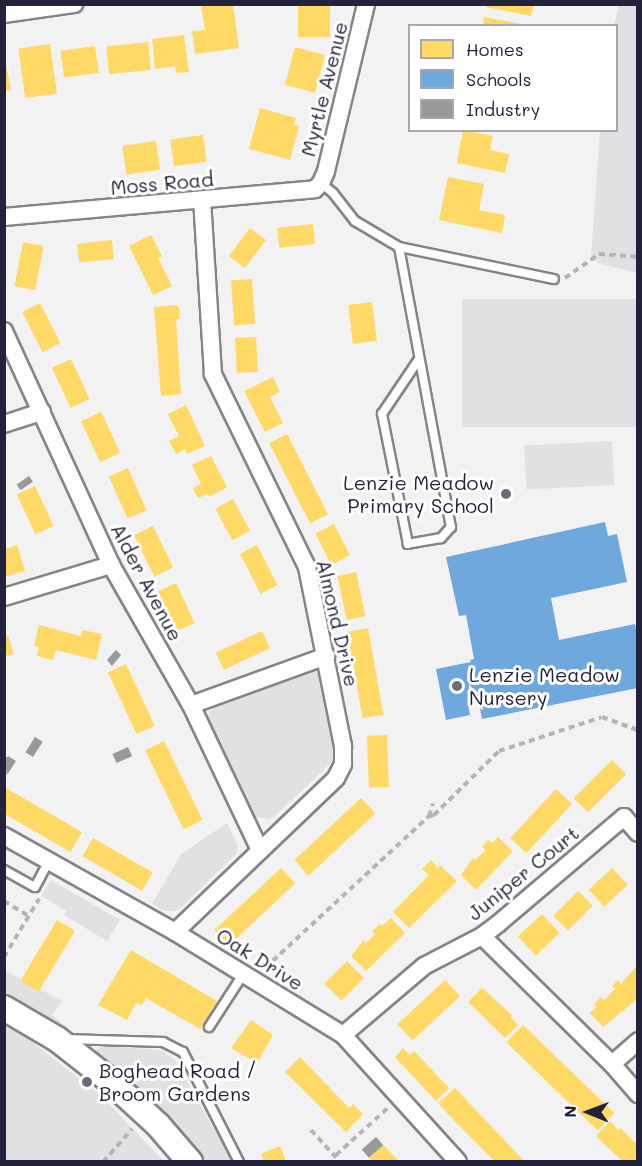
<!DOCTYPE html>
<html>
<head>
<meta charset="utf-8">
<style>
  body { margin:0 }
  #map { position:relative; width:642px; height:1166px; overflow:hidden; background:#f2f2f3; font-family:Mali,sans-serif }
  div>[style] { position:absolute }
  .green>* { inset:0; background:#e1e1e4; transform-origin:0 0 }
  .homes>* { inset:0; background:#ffd966; transform-origin:0 0 }
  .schools>* { inset:0; background:#6fa8dc }
  .industry>* { inset:0; background:#999; transform-origin:0 0 }
  .path>* { height:4px; margin-top:-2px; transform-origin:0; background:repeating-linear-gradient(90deg,#b5b5b8 0 6px,transparent 0 10.5px) }
  .roads { filter:drop-shadow(2px 0 #848489) drop-shadow(-2px 0 #848489) drop-shadow(0 2px #848489) drop-shadow(0 -2px #848489) }
  .lane>* { height:8px; margin:-4px; padding:0 4px; transform-origin:4px; border-radius:4px; background:#fdfdfd }
  .street>* { height:16px; margin:-8px; padding:0 8px; transform-origin:8px; border-radius:8px; background:#fdfdfd }
  .secondary>* { height:24px; margin:-12px; padding:0 12px; transform-origin:12px; border-radius:12px; background:#fdfdfd }
  .dots>* { width:16px; height:16px; translate:-50% -50%; box-sizing:border-box; border:3px solid #fff; border-radius:50% }
  span { translate:-50% -50%; white-space:nowrap; text-align:center; line-height:1.15; -webkit-text-stroke:6px #fff; paint-order:stroke }
  .street-label { font-size:20px; color:#22223b }
  .poi-label { font-size:20px; color:#22223b }
  .right { translate:-100% -50%; text-align:right }
  .left { translate:0 -50%; text-align:left }
  .frame { position:absolute; inset:0; border:6px solid #22223b; pointer-events:none }
  .legend { position:absolute; left:408px; top:24px; width:210px; height:108px; box-sizing:border-box; background:#fff; border:2px solid #a7a7b1; margin:0; padding:8px 10px; list-style:none; font-size:18px; color:#22223b }
  .legend li { display:flex; align-items:center; gap:12px; height:30px }
  .legend b { width:30px; border:2px solid #a7a7b1 }
  .north { position:absolute; left:558px; top:1082px; width:60px; height:60px; -webkit-text-stroke:4px #fff; paint-order:stroke; rotate:271deg; font-size:16px; font-weight:700; line-height:24px; text-align:center; color:#22223b }
  .north::after { content:''; display:block; margin:auto; width:21px; height:27px; background:#22223b; clip-path:polygon(50% 0,100% 100%,50% 72%,0 100%) }
</style>
</head>
<body>
<div id="map">
  <div class="green">
    <i style="clip-path:polygon(619px 5px,637px 5px,637px 273px,598px 263px,591px 255px,600px 131px,616px 130px,616px 26px,614px 25px)"></i>
    <i style="left:637px;top:299px;width:128px;height:175px;rotate:90deg"></i>
    <i style="left:612px;top:441px;width:44px;height:88px;rotate:87deg"></i>
    <i style="clip-path:polygon(311px 670px,321px 674px,335px 748px,333px 761px,275px 816px,268px 819px,256px 817px,208px 727px,209px 712px,219px 703px)"></i>
    <i style="clip-path:polygon(227px 823px,238px 847px,236px 854px,182px 907px,175px 911px,161px 910px,152px 904px,181px 854px)"></i>
    <i style="clip-path:polygon(51px 880px,120px 920px,107px 941px,64px 915px,66px 911px,41px 896px)"></i>
    <i style="clip-path:polygon(4px 970px,62px 1001px,52px 1015px,68px 1028px,64px 1033px,5px 996px)"></i>
    <i style="clip-path:polygon(8px 1028px,28px 1039px,99px 1094px,164px 1161px,5px 1161px,4px 1029px)"></i>
    <i style="clip-path:polygon(107px 1046px,161px 1050px,175px 1060px,232px 1161px,203px 1161px,158px 1112px,92px 1051px)"></i>
  </div>
  <div class="homes">
    <i style="clip-path:polygon(233px 4px,239px 48px,195px 54px,192px 31px,205px 30px,201px 5px)"></i>
    <i style="left:298px;top:4px;width:32px;height:33px"></i>
    <i style="clip-path:polygon(486px 4px,534px 4px,531px 16px,486px 7px)"></i>
    <i style="clip-path:polygon(484px 17px,522px 24px,522px 26px,483px 26px)"></i>
    <i style="clip-path:polygon(184px 35px,189px 72px,176px 73px,175px 66px,155px 69px,152px 39px)"></i>
    <i style="left:148px;top:42px;width:28px;height:42px;rotate:84deg"></i>
    <i style="left:50px;top:44px;width:50px;height:32px;rotate:82deg"></i>
    <i style="left:95px;top:46px;width:27px;height:35px;rotate:82deg"></i>
    <i style="left:295px;top:47px;width:31px;height:39px;rotate:15deg"></i>
    <i style="clip-path:polygon(4px 55px,11px 90px,4px 91px)"></i>
    <i style="clip-path:polygon(260px 108px,296px 118px,294px 125px,299px 126px,290px 160px,249px 149px)"></i>
    <i style="clip-path:polygon(463px 130px,493px 136px,490px 150px,509px 154px,505px 173px,457px 163px)"></i>
    <i style="left:203px;top:135px;width:27px;height:33px;rotate:82deg"></i>
    <i style="left:156px;top:141px;width:29px;height:34px;rotate:82deg"></i>
    <i style="clip-path:polygon(448px 177px,484px 184px,479px 210px,505px 215px,502px 233px,439px 220px)"></i>
    <i style="left:313px;top:224px;width:20px;height:36px;rotate:84deg"></i>
    <i style="left:250px;top:228px;width:20px;height:35px;rotate:37deg"></i>
    <i style="clip-path:polygon(151px 235px,162px 256px,158px 258px,172px 286px,153px 295px,129px 246px)"></i>
    <i style="left:112px;top:240px;width:19px;height:35px;rotate:84deg"></i>
    <i style="left:23px;top:242px;width:21px;height:45px;rotate:11deg"></i>
    <i style="left:252px;top:279px;width:45px;height:21px;rotate:86deg"></i>
    <i style="left:372px;top:302px;width:39px;height:24px;rotate:83deg"></i>
    <i style="left:40px;top:303px;width:45px;height:20px;rotate:63deg"></i>
    <i style="clip-path:polygon(175px 305px,179px 307px,180px 319px,176px 319px,181px 394px,161px 396px,154px 307px)"></i>
    <i style="left:256px;top:337px;width:35px;height:21px;rotate:87deg"></i>
    <i style="left:71px;top:359px;width:44px;height:21px;rotate:65deg"></i>
    <i style="clip-path:polygon(273px 377px,280px 392px,270px 397px,283px 423px,265px 432px,244px 391px)"></i>
    <i style="clip-path:polygon(186px 405px,205px 446px,187px 454px,185px 449px,176px 454px,169px 441px,179px 436px,168px 414px)"></i>
    <i style="left:101px;top:412px;width:45px;height:22px;rotate:65deg"></i>
    <i style="left:287px;top:434px;width:90px;height:20px;rotate:63deg"></i>
    <i style="clip-path:polygon(211px 456px,227px 487px,209px 497px,208px 494px,198px 498px,193px 488px,201px 484px,192px 465px)"></i>
    <i style="left:128px;top:468px;width:46px;height:21px;rotate:66deg"></i>
    <i style="left:35px;top:486px;width:44px;height:20px;rotate:65deg"></i>
    <i style="left:233px;top:499px;width:36px;height:20px;rotate:62deg"></i>
    <i style="left:334px;top:524px;width:35px;height:21px;rotate:63deg"></i>
    <i style="left:153px;top:526px;width:46px;height:21px;rotate:64deg"></i>
    <i style="clip-path:polygon(17px 545px,25px 571px,4px 577px,4px 549px)"></i>
    <i style="left:257px;top:545px;width:45px;height:19px;rotate:63deg"></i>
    <i style="left:356px;top:572px;width:45px;height:19px;rotate:78deg"></i>
    <i style="left:176px;top:583px;width:44px;height:20px;rotate:65deg"></i>
    <i style="clip-path:polygon(39px 625px,81px 636px,82px 630px,102px 634px,96px 660px,56px 650px,53px 660px,37px 656px,39px 647px,34px 646px)"></i>
    <i style="left:368px;top:628px;width:88px;height:21px;rotate:80deg"></i>
    <i style="left:262px;top:631px;width:19px;height:51px;rotate:65deg"></i>
    <i style="clip-path:polygon(8px 636px,14px 654px,4px 656px,4px 637px)"></i>
    <i style="left:126px;top:664px;width:68px;height:20px;rotate:65deg"></i>
    <i style="left:387px;top:735px;width:52px;height:20px;rotate:88deg"></i>
    <i style="left:164px;top:741px;width:88px;height:21px;rotate:64deg"></i>
    <i style="left:612px;top:760px;width:20px;height:54px;rotate:45deg"></i>
    <i style="left:4px;top:787px;width:90px;height:23px;rotate:30deg"></i>
    <i style="left:556px;top:789px;width:22px;height:67px;rotate:43deg"></i>
    <i style="left:361px;top:798px;width:21px;height:91px;rotate:47deg"></i>
    <i style="clip-path:polygon(498px 837px,513px 851px,476px 890px,461px 875px,473px 858px,475px 860px,486px 850px,482px 847px,488px 840px,492px 843px)"></i>
    <i style="left:93px;top:838px;width:69px;height:21px;rotate:30deg"></i>
    <i style="clip-path:polygon(431px 860px,438px 868px,440px 865px,457px 881px,409px 928px,393px 912px,429px 875px,422px 869px)"></i>
    <i style="left:281px;top:868px;width:21px;height:91px;rotate:47deg"></i>
    <i style="left:612px;top:868px;width:23px;height:32px;rotate:47deg"></i>
    <i style="left:578px;top:891px;width:21px;height:35px;rotate:45deg"></i>
    <i style="left:542px;top:914px;width:26px;height:33px;rotate:47deg"></i>
    <i style="clip-path:polygon(391px 918px,405px 933px,366px 971px,351px 956px,364px 940px,366px 943px,375px 934px,372px 931px,380px 924px,382px 926px)"></i>
    <i style="left:57px;top:920px;width:21px;height:71px;rotate:31deg"></i>
    <i style="clip-path:polygon(131px 950px,217px 1001px,200px 1029px,146px 998px,142px 1005px,136px 1003px,127px 1020px,98px 1005px)"></i>
    <i style="left:347px;top:961px;width:24px;height:32px;rotate:45deg"></i>
    <i style="clip-path:polygon(638px 964px,636px 1000px,603px 1027px,590px 1013px,596px 1007px,594px 1004px,601px 997px,604px 1000px,615px 989px,612px 986px,618px 980px,621px 984px)"></i>
    <i style="left:445px;top:980px;width:22px;height:65px;rotate:47deg"></i>
    <i style="clip-path:polygon(482px 988px,512px 1015px,510px 1017px,518px 1025px,505px 1038px,468px 1002px)"></i>
    <i style="clip-path:polygon(251px 1020px,273px 1035px,257px 1063px,231px 1048px)"></i>
    <i style="left:523px;top:1025px;width:127px;height:24px;rotate:44deg"></i>
    <i style="clip-path:polygon(403px 1048px,410px 1055px,414px 1051px,449px 1088px,436px 1101px,395px 1057px)"></i>
    <i style="clip-path:polygon(300px 1057px,349px 1108px,353px 1104px,363px 1114px,346px 1132px,285px 1072px)"></i>
    <i style="clip-path:polygon(455px 1088px,490px 1125px,524px 1161px,494px 1161px,450px 1116px,438px 1103px)"></i>
    <i style="clip-path:polygon(610px 1121px,618px 1130px,620px 1128px,638px 1145px,638px 1161px,622px 1161px,596px 1136px)"></i>
    <i style="clip-path:polygon(383px 1145px,399px 1161px,373px 1161px,369px 1158px)"></i>
    <i style="clip-path:polygon(280px 1146px,286px 1161px,264px 1161px,261px 1154px)"></i>
  </div>
  <div class="schools">
    <i style="clip-path:polygon(605px 522px,608px 536px,617px 534px,627px 582px,551px 598px,559px 640px,635px 624px,638px 639px,638px 688px,482px 719px,479px 703px,468px 705px,470px 715px,446px 720px,436px 669px,471px 662px,470px 660px,474px 659px,466px 615px,459px 616px,446px 557px)"></i>
  </div>
  <div class="industry">
    <i style="left:29px;top:476px;width:7px;height:15px;rotate:56deg"></i>
    <i style="clip-path:polygon(116px 650px,121px 655px,112px 666px,107px 660px)"></i>
    <i style="left:35px;top:737px;width:9px;height:18px;rotate:32deg"></i>
    <i style="left:128px;top:747px;width:10px;height:17px;rotate:66deg"></i>
    <i style="clip-path:polygon(8px 756px,16px 761px,7px 775px,4px 760px)"></i>
    <i style="left:376px;top:1137px;width:11px;height:19px;rotate:49deg"></i>
  </div>
  <div class="path">
    <i style="left:565px;top:278px;width:42px;rotate:-35.2deg"></i>
    <i style="left:599px;top:254px;width:39px;rotate:4deg"></i>
    <i style="left:429px;top:816px;width:5px;rotate:-11deg"></i>
    <i style="left:434px;top:815px;width:91px;rotate:-44.6deg"></i>
    <i style="left:499px;top:751px;width:108px;rotate:-18.3deg"></i>
    <i style="left:602px;top:717px;width:38px;rotate:20deg"></i>
    <i style="left:4px;top:901px;width:29px;rotate:31deg"></i>
    <i style="left:4px;top:957px;width:68px;rotate:-58.9deg"></i>
    <i style="left:265px;top:968px;width:224px;rotate:-42.8deg"></i>
    <i style="left:429px;top:816px;width:13px;rotate:-72deg"></i>
    <i style="left:311px;top:1130px;width:43px;rotate:47.8deg"></i>
    <i style="left:336px;top:1155px;width:72px;rotate:-42.2deg"></i>
    <i style="left:103px;top:1162px;width:44px;rotate:-48.7deg"></i>
  </div>
  <div class="roads">
    <div class="lane">
      <i style="left:321px;top:183px;width:16px;rotate:40deg"></i>
      <i style="left:333px;top:193px;width:36px;rotate:52deg"></i>
      <i style="left:355px;top:221px;width:51px;rotate:30.6deg"></i>
      <i style="left:399px;top:247px;width:158px;rotate:11.7deg"></i>
      <i style="left:399px;top:247px;width:285px;rotate:79.5deg"></i>
      <i style="left:451px;top:527px;width:15px;rotate:132deg"></i>
      <i style="left:441px;top:538px;width:34px;rotate:170deg"></i>
      <i style="left:408px;top:544px;width:133px;rotate:-101.3deg"></i>
      <i style="left:382px;top:414px;width:66px;rotate:-56.1deg"></i>
      <i style="left:4px;top:870px;width:35px;rotate:29deg"></i>
      <i style="left:35px;top:887px;width:30px;rotate:-62deg"></i>
      <i style="left:209px;top:1027px;width:64px;rotate:-57.1deg"></i>
      <i style="left:66px;top:1039px;width:97px;rotate:1.8deg"></i>
      <i style="left:163px;top:1042px;width:22px;rotate:27deg"></i>
      <i style="left:183px;top:1052px;width:123px;rotate:63deg"></i>
    </div>
    <div class="street">
      <i style="left:4px;top:14px;width:71px;rotate:-8.1deg"></i>
      <i style="left:4px;top:217px;width:312px;rotate:-5.1deg"></i>
      <i style="left:315px;top:189px;width:8px;rotate:-45deg"></i>
      <i style="left:321px;top:183px;width:13px;rotate:-67deg"></i>
      <i style="left:326px;top:171px;width:172px;rotate:-76.5deg"></i>
      <i style="left:4px;top:331px;width:257px;rotate:65.4deg"></i>
      <i style="left:111px;top:565px;width:161px;rotate:60.3deg"></i>
      <i style="left:191px;top:705px;width:161px;rotate:64.6deg"></i>
      <i style="left:4px;top:424px;width:40px;rotate:-18deg"></i>
      <i style="left:4px;top:597px;width:112px;rotate:-16.7deg"></i>
      <i style="left:191px;top:705px;width:144px;rotate:-19.9deg"></i>
      <i style="left:4px;top:836px;width:196px;rotate:29.3deg"></i>
      <i style="left:175px;top:932px;width:197px;rotate:31.5deg"></i>
      <i style="left:343px;top:1035px;width:171px;rotate:47.8deg"></i>
      <i style="left:175px;top:932px;width:223px;rotate:-43.7deg"></i>
      <i style="left:336px;top:778px;width:16px;rotate:-63deg"></i>
      <i style="left:343px;top:764px;width:18px;rotate:-90deg"></i>
      <i style="left:343px;top:746px;width:183px;rotate:-101.4deg"></i>
      <i style="left:307px;top:567px;width:215px;rotate:-116deg"></i>
      <i style="left:213px;top:374px;width:173px;rotate:-93.6deg"></i>
      <i style="left:482px;top:936px;width:182px;rotate:44.6deg"></i>
      <i style="left:612px;top:1064px;width:40px;rotate:49deg"></i>
      <i style="left:343px;top:1035px;width:106px;rotate:-40.4deg"></i>
      <i style="left:424px;top:966px;width:65px;rotate:-27.3deg"></i>
      <i style="left:482px;top:936px;width:21px;rotate:-37deg"></i>
      <i style="left:499px;top:923px;width:164px;rotate:-40.3deg"></i>
      <i style="left:624px;top:817px;width:21px;rotate:49deg"></i>
      <i style="left:612px;top:1064px;width:35px;rotate:-41deg"></i>
    </div>
    <div class="secondary">
      <i style="left:4px;top:1008px;width:61px;rotate:30.3deg"></i>
      <i style="left:57px;top:1039px;width:65px;rotate:38.1deg"></i>
      <i style="left:108px;top:1079px;width:68px;rotate:42.6deg"></i>
      <i style="left:158px;top:1125px;width:49px;rotate:49.1deg"></i>
    </div>
  </div>
  <div class="dots">
    <i style="left:506px;top:494px;background:#6b6b7b"></i>
    <i style="left:457px;top:686px;background:#6b6b7b"></i>
    <i style="left:87px;top:1082px;background:#6b6b7b"></i>
  </div>
  <div class="street-label">
    <span style="left:324px;top:89px;rotate:-76deg">Myrtle Avenue</span>
    <span style="left:162px;top:183px;rotate:-5deg">Moss Road</span>
    <span style="left:147px;top:582px;rotate:62deg">Alder Avenue</span>
    <span style="left:338px;top:623px;rotate:77deg">Almond Drive</span>
    <span style="left:523px;top:873px;rotate:-39deg">Juniper Court</span>
    <span style="left:260px;top:959px;rotate:32deg">Oak Drive</span>
  </div>
  <div class="poi-label">
    <span class="right" style="left:494px;top:494px">Lenzie Meadow<br>Primary School</span>
    <span class="left" style="left:469px;top:686px">Lenzie Meadow<br>Nursery</span>
    <span class="left" style="left:99px;top:1082px">Boghead Road /<br>Broom Gardens</span>
  </div>
  <div class="frame"></div>
  <ul class="legend">
  <li><b style="height:16px;background:#ffd966"></b>Homes</li>
  <li><b style="height:16px;background:#6fa8dc"></b>Schools</li>
  <li><b style="height:16px;background:#999"></b>Industry</li>
  </ul>
  <div class="north">N</div>
</div>
</body>
</html>
